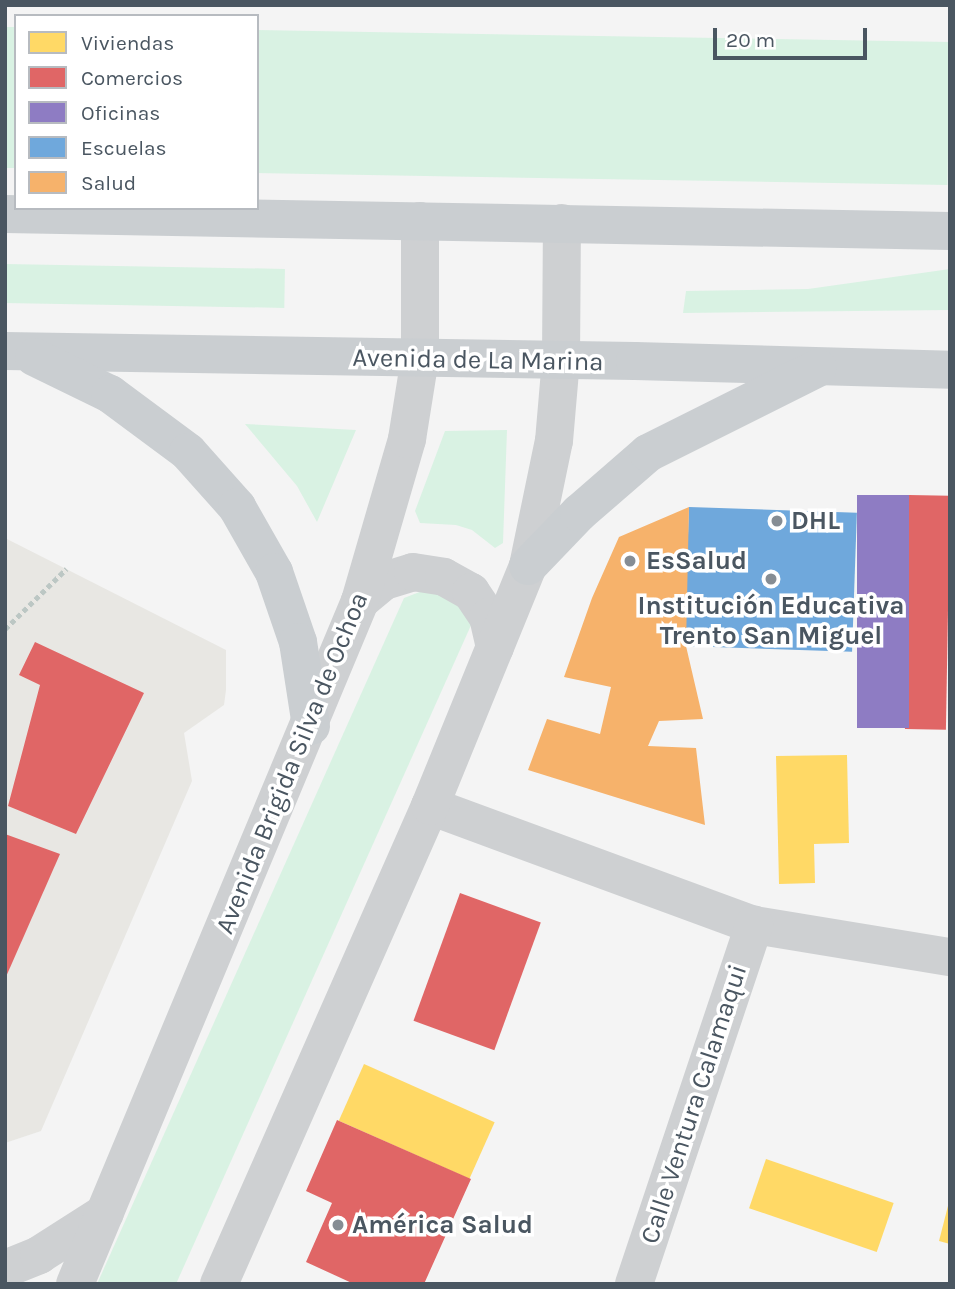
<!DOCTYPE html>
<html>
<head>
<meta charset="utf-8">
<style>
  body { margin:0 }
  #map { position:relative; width:955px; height:1289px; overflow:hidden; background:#f4f4f4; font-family:Karla,sans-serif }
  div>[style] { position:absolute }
  .commercial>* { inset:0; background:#e8e7e3 }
  .green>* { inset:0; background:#d9f2e3; transform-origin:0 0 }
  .homes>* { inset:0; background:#ffd966; transform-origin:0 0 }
  .shops>* { inset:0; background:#e06666; transform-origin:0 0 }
  .offices>* { inset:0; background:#8e7cc3; transform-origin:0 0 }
  .schools>* { inset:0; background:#6fa8dc; transform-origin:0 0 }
  .health>* { inset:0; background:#f6b26b }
  .path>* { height:4.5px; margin-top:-2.25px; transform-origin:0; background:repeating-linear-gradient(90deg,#bcc7c4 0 5px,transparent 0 8.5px) }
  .minor>* { height:38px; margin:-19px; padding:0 19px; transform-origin:19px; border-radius:19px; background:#ced0d2 }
  .major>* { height:38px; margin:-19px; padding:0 19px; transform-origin:19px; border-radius:19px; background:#caced1 }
  .dots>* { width:19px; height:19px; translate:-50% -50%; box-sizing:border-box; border:4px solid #fff; border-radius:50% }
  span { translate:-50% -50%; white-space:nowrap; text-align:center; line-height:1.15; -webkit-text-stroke:7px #fff; paint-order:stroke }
  .street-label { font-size:26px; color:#4a5661 }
  .poi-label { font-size:26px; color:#4a5661; font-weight:700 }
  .left { translate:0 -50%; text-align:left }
  .frame { position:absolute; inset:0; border:7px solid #4a5661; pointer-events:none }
  .legend { position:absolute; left:14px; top:14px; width:245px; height:196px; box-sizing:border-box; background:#fff; border:2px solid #b7bbc0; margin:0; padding:9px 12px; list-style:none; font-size:21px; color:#4a5661 }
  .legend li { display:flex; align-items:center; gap:14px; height:35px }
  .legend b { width:35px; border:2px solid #b7bbc0 }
  .scale { position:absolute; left:713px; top:28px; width:154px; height:32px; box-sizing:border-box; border:4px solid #4a5661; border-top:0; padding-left:9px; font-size:21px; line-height:24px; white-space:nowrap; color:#4a5661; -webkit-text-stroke:5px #fff; paint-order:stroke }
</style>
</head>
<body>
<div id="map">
  <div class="commercial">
    <i style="clip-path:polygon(5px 538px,226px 650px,226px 690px,224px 705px,184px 733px,192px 781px,41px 1131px,5px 1143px)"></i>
  </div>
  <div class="green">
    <i style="left:5px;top:27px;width:11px;height:141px"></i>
    <i style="left:257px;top:30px;width:693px;height:143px;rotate:1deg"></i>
    <i style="left:5px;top:264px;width:280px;height:39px;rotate:1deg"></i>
    <i style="clip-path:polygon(950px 269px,950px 310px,683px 313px,686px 291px,808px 289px)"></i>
    <i style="clip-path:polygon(245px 424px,356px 430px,317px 522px,297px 486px)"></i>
    <i style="clip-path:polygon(507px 430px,503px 543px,495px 548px,472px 530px,456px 525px,420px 523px,415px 511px,445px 431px)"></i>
    <i style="clip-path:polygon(430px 588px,464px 591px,472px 623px,176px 1284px,97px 1284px,404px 598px)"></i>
  </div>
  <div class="homes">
    <i style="clip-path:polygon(847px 755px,849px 843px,814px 844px,815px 883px,779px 884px,776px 756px)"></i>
    <i style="left:364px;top:1064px;width:143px;height:62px;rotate:24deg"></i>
    <i style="left:766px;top:1159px;width:135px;height:52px;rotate:19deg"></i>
    <i style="clip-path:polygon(949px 1202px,950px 1202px,950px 1244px,939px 1241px)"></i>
  </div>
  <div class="shops">
    <i style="left:909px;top:495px;width:41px;height:234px;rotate:1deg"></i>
    <i style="clip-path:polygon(35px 642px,144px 693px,76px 834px,8px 806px,40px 685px,19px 675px)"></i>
    <i style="clip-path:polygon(5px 834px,60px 854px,5px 979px)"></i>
    <i style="left:460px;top:893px;width:86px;height:136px;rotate:20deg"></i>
    <i style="clip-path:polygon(337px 1120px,471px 1179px,424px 1284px,354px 1284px,306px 1262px,332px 1203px,306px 1191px)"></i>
  </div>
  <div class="offices">
    <i style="left:857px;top:495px;width:52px;height:233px"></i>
  </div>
  <div class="schools">
    <i style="left:689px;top:507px;width:168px;height:139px;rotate:2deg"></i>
  </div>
  <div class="health">
    <i style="clip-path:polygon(689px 507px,686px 646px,703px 719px,659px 721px,648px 746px,696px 748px,705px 825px,528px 770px,547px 719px,600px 734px,611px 687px,564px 677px,592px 598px,619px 537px)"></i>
  </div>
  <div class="path">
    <i style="left:5px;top:629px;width:86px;rotate:-44.5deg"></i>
  </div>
  <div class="minor">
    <i style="left:360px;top:601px;width:31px;rotate:-40deg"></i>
    <i style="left:384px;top:581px;width:30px;rotate:-17deg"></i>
    <i style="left:413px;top:572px;width:31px;rotate:9deg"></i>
    <i style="left:444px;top:577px;width:31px;rotate:29deg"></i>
    <i style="left:471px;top:592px;width:30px;rotate:56deg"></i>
    <i style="left:488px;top:617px;width:31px;rotate:77deg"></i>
    <i style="left:430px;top:806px;width:345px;rotate:20.2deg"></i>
    <i style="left:754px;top:925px;width:199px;rotate:9.3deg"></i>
    <i style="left:5px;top:1269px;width:37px;rotate:-22deg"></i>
    <i style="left:39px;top:1255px;width:78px;rotate:-32.5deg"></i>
    <i style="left:75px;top:1284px;width:740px;rotate:-67.35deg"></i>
    <i style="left:360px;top:601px;width:169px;rotate:-73.8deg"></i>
    <i style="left:407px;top:439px;width:82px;rotate:-80.9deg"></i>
    <i style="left:420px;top:358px;width:137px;rotate:-90deg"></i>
    <i style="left:219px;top:1284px;width:522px;rotate:-66.18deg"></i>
    <i style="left:430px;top:806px;width:259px;rotate:-67.8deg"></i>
    <i style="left:528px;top:566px;width:128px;rotate:-78.3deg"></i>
    <i style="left:554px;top:441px;width:81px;rotate:-85.1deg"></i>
    <i style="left:561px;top:360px;width:137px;rotate:-89.6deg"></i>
    <i style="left:634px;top:1284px;width:379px;rotate:-71.5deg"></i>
  </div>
  <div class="major">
    <i style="left:5px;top:214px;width:945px;rotate:1.03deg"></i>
    <i style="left:5px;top:351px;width:630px;rotate:0.91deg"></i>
    <i style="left:635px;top:361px;width:315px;rotate:1.6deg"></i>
    <i style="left:34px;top:357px;width:85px;rotate:26deg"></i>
    <i style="left:110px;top:394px;width:97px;rotate:36.6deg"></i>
    <i style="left:188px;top:452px;width:74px;rotate:48.3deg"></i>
    <i style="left:237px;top:507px;width:75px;rotate:60.4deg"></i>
    <i style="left:274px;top:572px;width:74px;rotate:71.1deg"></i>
    <i style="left:298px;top:642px;width:85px;rotate:81.2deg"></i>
    <i style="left:528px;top:566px;width:74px;rotate:-46.1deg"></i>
    <i style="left:579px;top:513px;width:91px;rotate:-41deg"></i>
    <i style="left:648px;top:453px;width:190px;rotate:-26.6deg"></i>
  </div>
  <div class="dots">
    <i style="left:777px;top:521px;background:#868d94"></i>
    <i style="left:630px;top:561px;background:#868d94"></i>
    <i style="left:771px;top:579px;background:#868d94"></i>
    <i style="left:338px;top:1225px;background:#868d94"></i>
  </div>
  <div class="street-label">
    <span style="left:478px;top:360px;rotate:1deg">Avenida de La Marina</span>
    <span style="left:292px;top:763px;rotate:-68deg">Avenida Brigida Silva de Ochoa</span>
    <span style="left:694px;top:1104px;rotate:-72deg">Calle Ventura Calamaqui</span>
  </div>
  <div class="poi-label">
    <span class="left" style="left:791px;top:521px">DHL</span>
    <span class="left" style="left:646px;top:561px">EsSalud</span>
    <span style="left:771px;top:621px">Institución Educativa<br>Trento San Miguel</span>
    <span class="left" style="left:352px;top:1225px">América Salud</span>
  </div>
  <div class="frame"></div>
  <ul class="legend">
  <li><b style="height:19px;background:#ffd966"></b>Viviendas</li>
  <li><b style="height:19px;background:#e06666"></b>Comercios</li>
  <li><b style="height:19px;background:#8e7cc3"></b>Oficinas</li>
  <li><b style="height:19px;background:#6fa8dc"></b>Escuelas</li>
  <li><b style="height:19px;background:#f6b26b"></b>Salud</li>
  </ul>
  <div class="scale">20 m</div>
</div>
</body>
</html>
